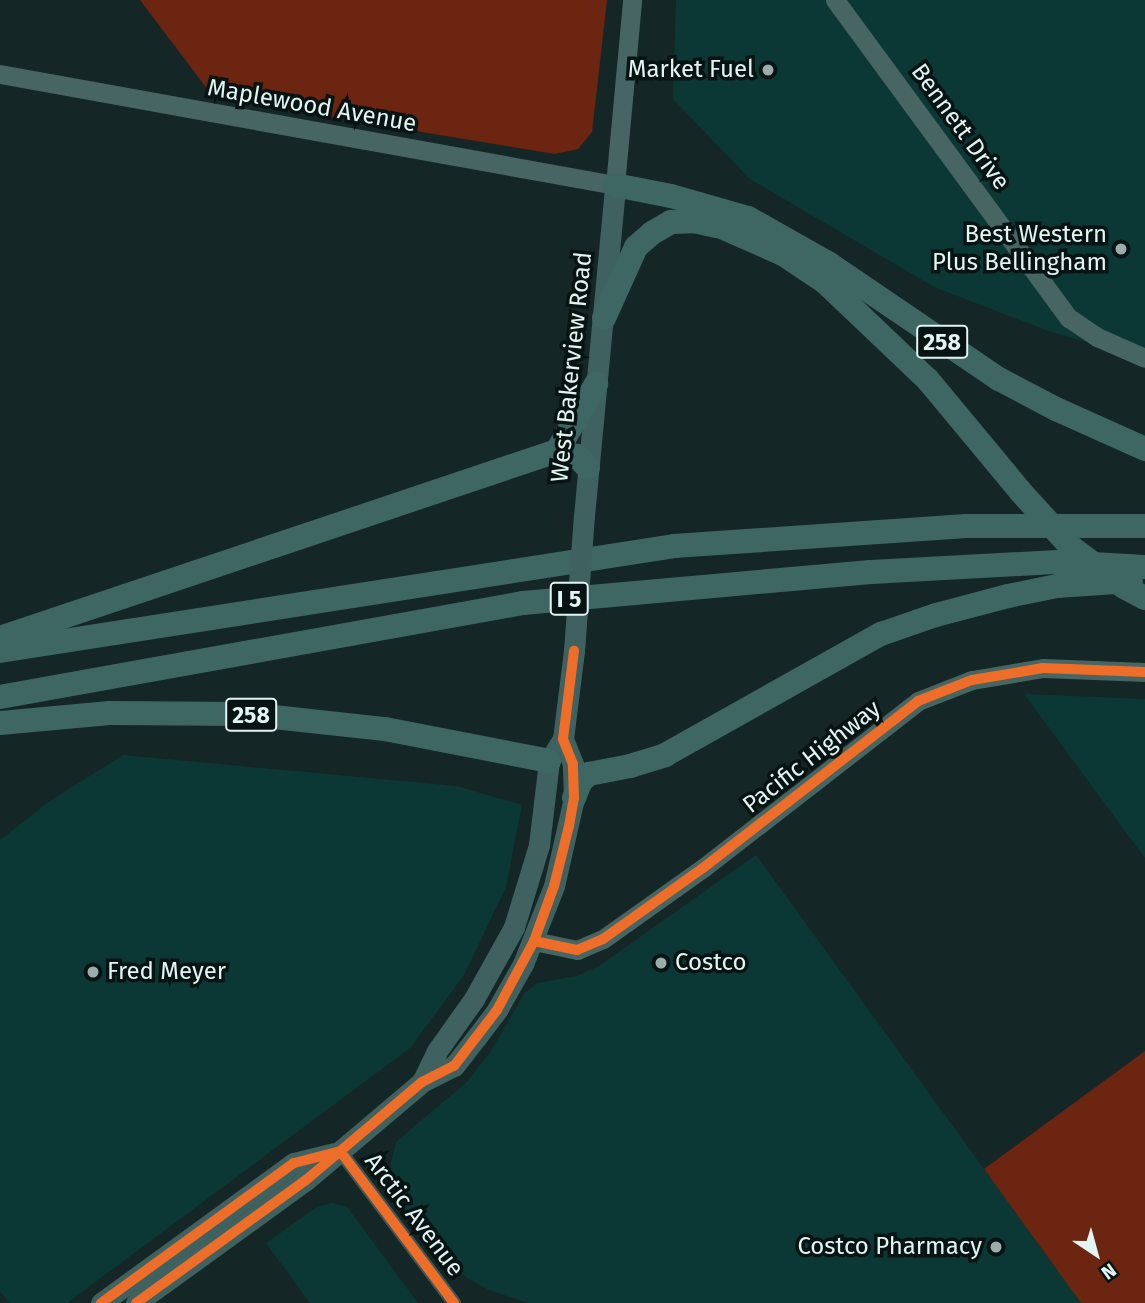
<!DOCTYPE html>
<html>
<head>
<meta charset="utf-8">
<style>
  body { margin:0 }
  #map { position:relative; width:1145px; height:1303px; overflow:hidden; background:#142726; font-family:"Fira Sans",sans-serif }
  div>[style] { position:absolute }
  .built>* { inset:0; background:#0b3835 }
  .green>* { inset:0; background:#6b2510 }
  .street>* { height:14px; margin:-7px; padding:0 7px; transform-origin:7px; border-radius:7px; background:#3c5856 }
  .secondary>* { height:19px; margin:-9.5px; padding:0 9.5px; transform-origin:9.5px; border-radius:9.5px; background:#466563 }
  .primary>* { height:21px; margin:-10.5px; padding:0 10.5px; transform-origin:10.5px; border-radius:10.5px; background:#3f6260 }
  .highway>* { height:24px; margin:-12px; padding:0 12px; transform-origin:12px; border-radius:12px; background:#3e6764 }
  .primary-bridge>* { height:21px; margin:-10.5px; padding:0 10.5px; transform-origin:10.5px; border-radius:10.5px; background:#3f6260 }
  .highway-bridge>* { height:24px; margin:-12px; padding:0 12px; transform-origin:12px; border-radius:12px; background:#3e6764 }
  .cycleway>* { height:10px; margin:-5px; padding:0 5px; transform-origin:5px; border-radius:5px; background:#ee6e29 }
  .dots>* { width:19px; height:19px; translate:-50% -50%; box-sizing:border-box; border:4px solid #071413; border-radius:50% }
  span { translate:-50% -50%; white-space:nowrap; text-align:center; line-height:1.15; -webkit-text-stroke:7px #071413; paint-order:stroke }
  .shield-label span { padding:2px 5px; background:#071413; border:2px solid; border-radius:5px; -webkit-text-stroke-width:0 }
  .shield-label { font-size:23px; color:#e2f5f2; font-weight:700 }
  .poi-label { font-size:24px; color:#e2f5f2 }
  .right { translate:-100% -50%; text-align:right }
  .left { translate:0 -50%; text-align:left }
  .street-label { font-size:24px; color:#e2f5f2 }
  .north { position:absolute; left:1061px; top:1219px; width:70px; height:70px; -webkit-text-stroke:5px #071413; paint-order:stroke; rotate:144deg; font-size:19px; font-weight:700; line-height:28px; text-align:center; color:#e2f5f2 }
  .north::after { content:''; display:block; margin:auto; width:24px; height:32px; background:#e2f5f2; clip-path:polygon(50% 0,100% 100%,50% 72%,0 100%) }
</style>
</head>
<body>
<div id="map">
  <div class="built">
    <i style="clip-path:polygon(676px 0,1145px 0,1145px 358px,1051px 332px,934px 287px,750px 179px,673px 99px)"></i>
    <i style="clip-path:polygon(1024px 694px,1145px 699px,1145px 858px)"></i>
    <i style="clip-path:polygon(123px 755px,456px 786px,522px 805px,506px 887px,464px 975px,410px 1048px,67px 1303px,9px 1303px,0 1291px,0 840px,50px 801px)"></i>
    <i style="clip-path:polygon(756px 855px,984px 1169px,1081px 1303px,528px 1303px,489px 1290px,467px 1278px,438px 1252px,394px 1194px,389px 1171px,396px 1142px,467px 1082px,491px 1051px,524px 994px,537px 983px,577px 976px,599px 966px)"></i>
    <i style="clip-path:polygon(332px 1203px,347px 1207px,418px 1303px,310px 1303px,266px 1243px,317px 1207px)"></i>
  </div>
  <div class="green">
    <i style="clip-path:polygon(140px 0,607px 0,592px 132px,578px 149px,555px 154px,214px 98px)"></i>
    <i style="clip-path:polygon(1145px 1051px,1145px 1303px,1081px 1303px,984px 1169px)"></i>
  </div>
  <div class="street">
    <i style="left:340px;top:1151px;width:190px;rotate:53.1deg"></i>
  </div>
  <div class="secondary">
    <i style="left:835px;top:0;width:395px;rotate:53.7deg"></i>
    <i style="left:1069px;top:318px;width:34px;rotate:34deg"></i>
    <i style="left:1097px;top:337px;width:52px;rotate:23.6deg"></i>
    <i style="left:0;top:74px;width:625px;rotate:10.23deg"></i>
    <i style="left:615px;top:185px;width:186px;rotate:-84.7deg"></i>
    <i style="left:534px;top:941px;width:44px;rotate:11.8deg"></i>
    <i style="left:577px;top:950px;width:28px;rotate:-23deg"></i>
    <i style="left:603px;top:939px;width:123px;rotate:-35.4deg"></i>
    <i style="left:703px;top:868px;width:272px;rotate:-37.8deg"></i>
    <i style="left:918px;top:701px;width:58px;rotate:-21.3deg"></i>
    <i style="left:972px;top:680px;width:72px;rotate:-9.6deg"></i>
    <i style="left:1043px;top:668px;width:102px;rotate:2.2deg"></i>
  </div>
  <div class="primary">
    <i style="left:584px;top:516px;width:332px;rotate:-84.6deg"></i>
    <i style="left:422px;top:1082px;width:34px;rotate:-64deg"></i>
    <i style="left:437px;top:1051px;width:64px;rotate:-54.6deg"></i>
    <i style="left:474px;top:999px;width:82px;rotate:-60.9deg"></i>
    <i style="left:514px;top:927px;width:86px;rotate:-73deg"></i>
    <i style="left:539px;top:845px;width:85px;rotate:-83.2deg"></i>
    <i style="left:549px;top:761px;width:26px;rotate:-58deg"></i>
    <i style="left:563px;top:739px;width:89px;rotate:-82.9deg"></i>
    <i style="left:101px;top:1303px;width:238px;rotate:-36deg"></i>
    <i style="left:294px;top:1163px;width:42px;rotate:-13.7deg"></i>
    <i style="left:136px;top:1303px;width:210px;rotate:-35.9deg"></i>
    <i style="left:306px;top:1180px;width:152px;rotate:-40.2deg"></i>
    <i style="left:422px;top:1082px;width:36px;rotate:-27deg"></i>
    <i style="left:454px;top:1066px;width:36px;rotate:-52deg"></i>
    <i style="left:476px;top:1038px;width:35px;rotate:-53deg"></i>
    <i style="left:497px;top:1010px;width:53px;rotate:-60.5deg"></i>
    <i style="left:523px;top:964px;width:84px;rotate:-68.3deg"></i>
    <i style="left:554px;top:886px;width:90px;rotate:-77.2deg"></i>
    <i style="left:574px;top:798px;width:34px;rotate:-92deg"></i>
    <i style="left:573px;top:764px;width:27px;rotate:-112deg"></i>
  </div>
  <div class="highway">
    <i style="left:615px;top:185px;width:57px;rotate:11.1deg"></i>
    <i style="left:671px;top:196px;width:80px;rotate:15.9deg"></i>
    <i style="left:748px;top:218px;width:92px;rotate:29.4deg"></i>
    <i style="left:828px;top:263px;width:207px;rotate:34.2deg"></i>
    <i style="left:999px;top:379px;width:64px;rotate:27.8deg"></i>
    <i style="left:1056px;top:409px;width:98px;rotate:24.2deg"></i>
    <i style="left:701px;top:218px;width:90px;rotate:23.7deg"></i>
    <i style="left:783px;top:254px;width:50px;rotate:33.7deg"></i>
    <i style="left:825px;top:282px;width:142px;rotate:43.6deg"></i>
    <i style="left:928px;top:380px;width:144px;rotate:50.3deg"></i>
    <i style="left:604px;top:318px;width:78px;rotate:-65.7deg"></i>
    <i style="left:636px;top:247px;width:21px;rotate:-41deg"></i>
    <i style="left:652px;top:233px;width:22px;rotate:-30deg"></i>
    <i style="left:671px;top:222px;width:23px;rotate:-2deg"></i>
    <i style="left:694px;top:221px;width:23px;rotate:13deg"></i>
    <i style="left:557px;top:451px;width:78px;rotate:-59.8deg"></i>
    <i style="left:3px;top:637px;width:584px;rotate:-18.56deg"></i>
    <i style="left:557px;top:451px;width:21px;rotate:14deg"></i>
    <i style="left:577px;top:456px;width:16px;rotate:47deg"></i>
    <i style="left:0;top:651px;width:682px;rotate:-8.85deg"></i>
    <i style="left:674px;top:546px;width:293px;rotate:-3.9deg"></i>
    <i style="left:966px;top:526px;width:179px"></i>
    <i style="left:0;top:697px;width:531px;rotate:-10.19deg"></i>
    <i style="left:523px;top:603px;width:349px;rotate:-5.1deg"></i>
    <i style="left:871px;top:572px;width:187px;rotate:-3.1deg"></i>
    <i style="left:1058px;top:562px;width:87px;rotate:3.3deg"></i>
    <i style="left:0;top:723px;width:110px;rotate:-5.2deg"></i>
    <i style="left:110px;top:713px;width:136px;rotate:0.4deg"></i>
    <i style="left:246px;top:714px;width:140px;rotate:6.2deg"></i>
    <i style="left:385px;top:729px;width:167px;rotate:11deg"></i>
    <i style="left:574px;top:798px;width:18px;rotate:-68deg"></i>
    <i style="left:581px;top:781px;width:11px;rotate:-41deg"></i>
    <i style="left:589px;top:774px;width:42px;rotate:-11deg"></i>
    <i style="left:630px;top:766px;width:37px;rotate:-17deg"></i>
    <i style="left:665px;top:755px;width:248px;rotate:-29.3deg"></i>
    <i style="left:881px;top:634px;width:58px;rotate:-19.1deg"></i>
    <i style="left:936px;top:615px;width:74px;rotate:-14.8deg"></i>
    <i style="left:1008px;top:596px;width:50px;rotate:-11.5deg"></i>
    <i style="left:1057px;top:586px;width:74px;rotate:-3.9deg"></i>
  </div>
  <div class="primary-bridge">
    <i style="left:574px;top:651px;width:135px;rotate:-85.8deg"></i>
  </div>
  <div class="highway-bridge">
    <i style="left:1020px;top:491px;width:76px;rotate:47.7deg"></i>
    <i style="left:1071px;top:547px;width:66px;rotate:37deg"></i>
    <i style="left:1124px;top:587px;width:24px;rotate:28deg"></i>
  </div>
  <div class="cycleway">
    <i style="left:534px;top:941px;width:44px;rotate:11.8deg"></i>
    <i style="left:577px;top:950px;width:28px;rotate:-23deg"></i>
    <i style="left:603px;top:939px;width:123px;rotate:-35.4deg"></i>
    <i style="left:703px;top:868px;width:272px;rotate:-37.8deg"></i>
    <i style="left:918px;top:701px;width:58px;rotate:-21.3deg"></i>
    <i style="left:972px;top:680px;width:72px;rotate:-9.6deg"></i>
    <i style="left:1043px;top:668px;width:102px;rotate:2.2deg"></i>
    <i style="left:340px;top:1151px;width:190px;rotate:53.1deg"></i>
    <i style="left:101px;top:1303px;width:238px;rotate:-36deg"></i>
    <i style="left:294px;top:1163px;width:44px;rotate:-14.3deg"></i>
    <i style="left:136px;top:1303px;width:210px;rotate:-35.9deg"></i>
    <i style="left:306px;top:1180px;width:152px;rotate:-40.2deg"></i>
    <i style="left:422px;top:1082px;width:36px;rotate:-27deg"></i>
    <i style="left:454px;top:1066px;width:71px;rotate:-52.5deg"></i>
    <i style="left:497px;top:1010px;width:78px;rotate:-61.8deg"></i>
    <i style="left:534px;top:941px;width:59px;rotate:-70deg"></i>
    <i style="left:554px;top:886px;width:62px;rotate:-76deg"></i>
    <i style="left:569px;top:826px;width:28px;rotate:-80deg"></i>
    <i style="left:574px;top:798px;width:34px;rotate:-92deg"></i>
    <i style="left:573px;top:764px;width:27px;rotate:-112deg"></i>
    <i style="left:563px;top:739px;width:89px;rotate:-82.9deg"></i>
  </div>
  <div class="dots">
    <i style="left:768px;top:70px;background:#9aadab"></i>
    <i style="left:1121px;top:249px;background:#9aadab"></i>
    <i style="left:661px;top:963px;background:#9aadab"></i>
    <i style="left:93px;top:972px;background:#9aadab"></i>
    <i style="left:996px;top:1247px;background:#9aadab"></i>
  </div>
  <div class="shield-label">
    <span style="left:942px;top:342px">258</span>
    <span style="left:569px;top:599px">I 5</span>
    <span style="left:251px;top:715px">258</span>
  </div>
  <div class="poi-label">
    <span class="right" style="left:754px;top:70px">Market Fuel</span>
    <span class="right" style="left:1107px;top:249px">Best Western<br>Plus Bellingham</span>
    <span class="left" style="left:675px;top:963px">Costco</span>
    <span class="left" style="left:107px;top:972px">Fred Meyer</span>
    <span class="right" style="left:982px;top:1247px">Costco Pharmacy</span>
  </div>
  <div class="street-label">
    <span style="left:312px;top:106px;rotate:10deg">Maplewood Avenue</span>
    <span style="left:960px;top:127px;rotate:54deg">Bennett Drive</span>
    <span style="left:572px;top:367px;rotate:-84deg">West Bakerview Road</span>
    <span style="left:812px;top:757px;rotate:-38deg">Pacific Highway</span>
    <span style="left:414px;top:1215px;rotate:53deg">Arctic Avenue</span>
  </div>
  <div class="north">N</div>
</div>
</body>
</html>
